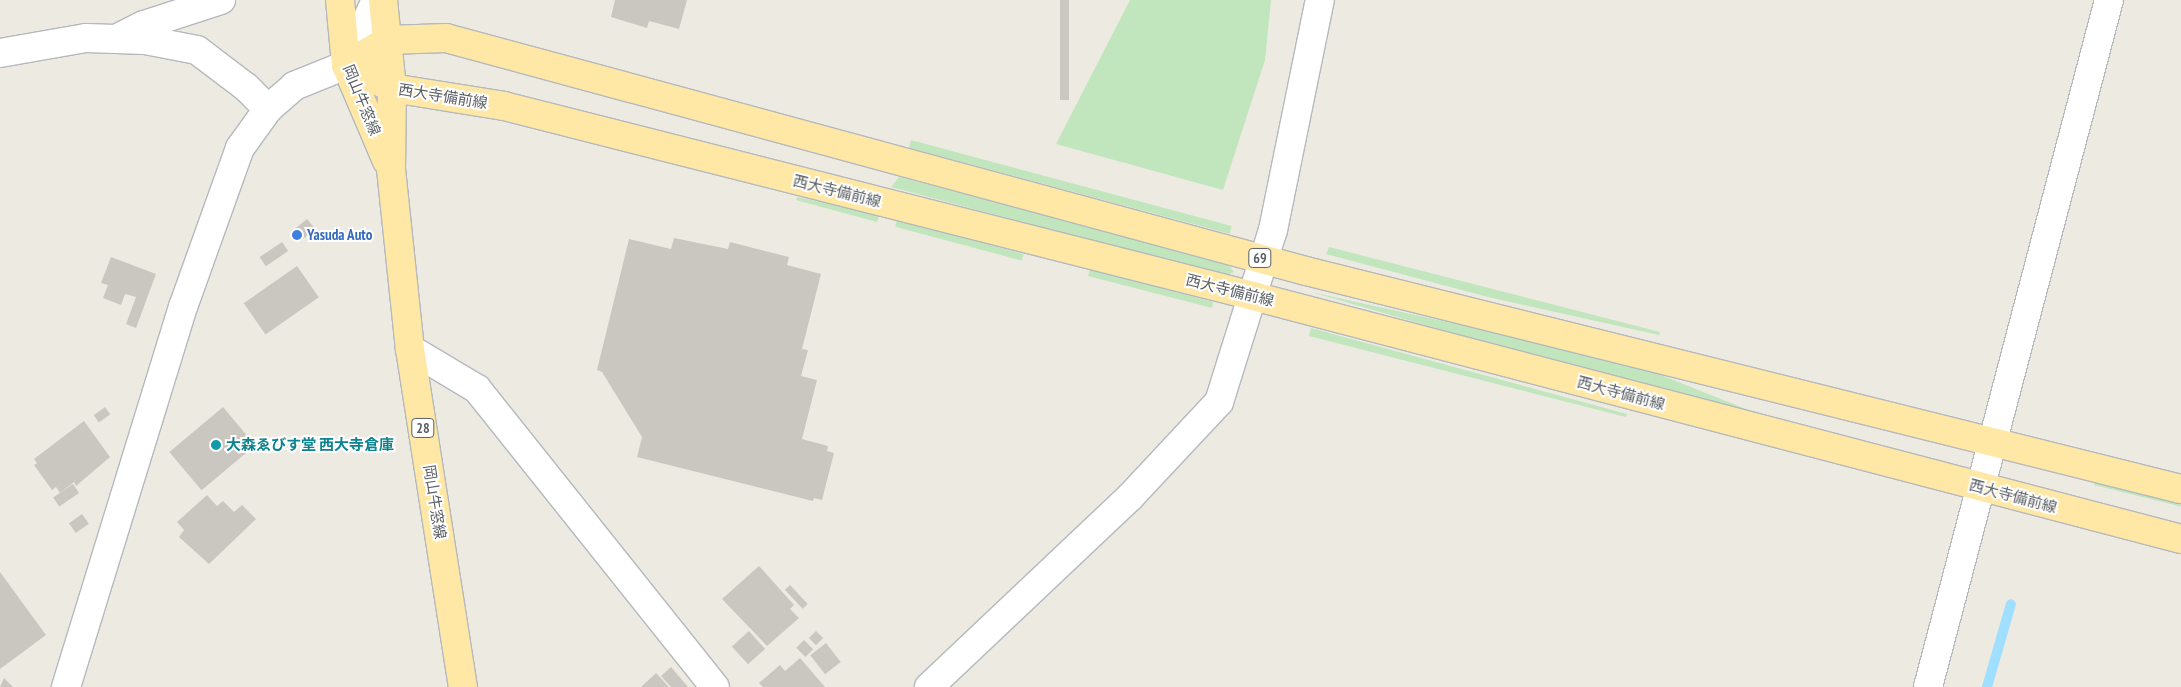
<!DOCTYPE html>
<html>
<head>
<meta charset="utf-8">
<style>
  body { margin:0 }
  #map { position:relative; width:2181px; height:687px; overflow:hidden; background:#edeae2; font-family:"PT Sans Narrow","Noto Sans JP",sans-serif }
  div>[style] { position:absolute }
  .green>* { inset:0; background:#c1e6bd; transform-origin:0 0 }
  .stream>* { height:10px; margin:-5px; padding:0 5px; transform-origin:5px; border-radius:5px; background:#a0dfff }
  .building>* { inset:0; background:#cac7c1; transform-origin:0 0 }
  .roads { filter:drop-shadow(1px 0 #b4b9bd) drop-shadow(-1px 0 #b4b9bd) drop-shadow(0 1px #b4b9bd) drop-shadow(0 -1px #b4b9bd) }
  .minor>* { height:28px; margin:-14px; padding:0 14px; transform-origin:14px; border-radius:14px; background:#fff }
  .major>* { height:28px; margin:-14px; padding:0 14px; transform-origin:14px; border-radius:14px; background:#ffe8a5 }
  .dots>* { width:14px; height:14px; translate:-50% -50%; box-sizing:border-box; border:2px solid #fff; border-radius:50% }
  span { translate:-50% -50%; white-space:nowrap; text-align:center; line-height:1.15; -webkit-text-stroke:4px #fff; paint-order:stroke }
  .shield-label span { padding:1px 4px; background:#fff; border:1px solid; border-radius:4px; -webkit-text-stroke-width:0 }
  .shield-label { font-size:14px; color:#5a5f63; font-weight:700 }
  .street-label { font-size:15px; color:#5a5f63 }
  .shop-label { font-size:15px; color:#366cbe; font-weight:700 }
  .left { translate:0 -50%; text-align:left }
  .culture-label { font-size:15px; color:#0d838f; font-weight:700 }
</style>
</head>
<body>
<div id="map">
  <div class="green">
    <i style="clip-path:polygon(1130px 0,1271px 0,1265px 60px,1223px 190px,1056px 144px)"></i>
    <i style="left:911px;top:140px;width:332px;height:8px;rotate:15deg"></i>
    <i style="clip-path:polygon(899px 177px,1227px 263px,1234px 272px,1225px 276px,891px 187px)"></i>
    <i style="clip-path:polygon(797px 197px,879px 215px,877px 222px,796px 200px)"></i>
    <i style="left:897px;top:220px;width:131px;height:7px;rotate:15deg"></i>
    <i style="clip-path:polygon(1329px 247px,1660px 332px,1659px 335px,1488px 297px,1326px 254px)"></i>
    <i style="clip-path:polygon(1090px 269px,1213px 302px,1212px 308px,1088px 276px)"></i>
    <i style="clip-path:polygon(1311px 292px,1628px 362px,1746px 409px,1901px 454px,1670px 396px)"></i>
    <i style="clip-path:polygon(1311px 328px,1627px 414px,1626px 417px,1309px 336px)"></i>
    <i style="left:2095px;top:481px;width:89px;height:4px;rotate:14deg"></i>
  </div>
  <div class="stream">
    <i style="left:1987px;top:687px;width:86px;rotate:-73.9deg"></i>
  </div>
  <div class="building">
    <i style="clip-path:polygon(615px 0,687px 0,679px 29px,649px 21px,647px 28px,611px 17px)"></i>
    <i style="left:1060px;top:0;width:9px;height:100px"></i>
    <i style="left:307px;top:219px;width:13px;height:20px;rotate:51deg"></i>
    <i style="clip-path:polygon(674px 238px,728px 249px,730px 242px,789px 257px,787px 265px,821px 274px,802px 349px,808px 350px,801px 376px,817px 380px,802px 439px,828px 446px,827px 451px,834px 453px,822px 500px,814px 498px,813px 501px,637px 457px,642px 437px,602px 372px,597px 370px,629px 239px,671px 249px)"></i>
    <i style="left:282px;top:242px;width:11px;height:27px;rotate:56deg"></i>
    <i style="clip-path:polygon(111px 257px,156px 274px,136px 328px,126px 324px,136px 297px,125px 294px,121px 305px,103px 298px,108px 285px,101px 283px)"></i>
    <i style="left:297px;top:266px;width:38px;height:65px;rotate:55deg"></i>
    <i style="left:105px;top:407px;width:9px;height:14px;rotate:54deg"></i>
    <i style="left:223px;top:407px;width:50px;height:70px;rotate:50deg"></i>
    <i style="clip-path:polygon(84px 421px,110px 457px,76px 486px,74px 482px,60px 493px,56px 487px,52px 490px,34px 465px,37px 463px,34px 459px)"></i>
    <i style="left:73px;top:484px;width:11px;height:24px;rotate:56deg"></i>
    <i style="clip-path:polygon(207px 495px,217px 506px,223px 501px,234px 512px,242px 505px,256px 519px,209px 564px,179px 537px,184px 530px,177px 522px)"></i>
    <i style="left:82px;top:514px;width:12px;height:16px;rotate:55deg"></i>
    <i style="clip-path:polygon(759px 566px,794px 605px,790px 609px,799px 618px,767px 646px,722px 599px)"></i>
    <i style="clip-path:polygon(0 572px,46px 635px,0 669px)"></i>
    <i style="left:790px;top:585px;width:26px;height:7px;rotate:47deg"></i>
    <i style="left:749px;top:631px;width:24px;height:23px;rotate:48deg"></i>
    <i style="left:816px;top:631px;width:10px;height:10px;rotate:45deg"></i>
    <i style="left:804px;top:640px;width:13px;height:11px;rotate:45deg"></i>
    <i style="left:826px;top:643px;width:24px;height:20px;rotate:52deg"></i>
    <i style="clip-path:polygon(800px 658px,825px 687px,763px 687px,759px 683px,780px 665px,785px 671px)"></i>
    <i style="clip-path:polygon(671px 667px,688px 687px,671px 687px,661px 676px)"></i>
    <i style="clip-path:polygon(656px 673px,669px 687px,641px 687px)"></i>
    <i style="clip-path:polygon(4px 678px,13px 687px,0 687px)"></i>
  </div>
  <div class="roads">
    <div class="minor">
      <i style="left:120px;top:37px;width:27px;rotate:-27deg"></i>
      <i style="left:144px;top:25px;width:81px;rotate:-18deg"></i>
      <i style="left:0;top:53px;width:87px;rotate:-9.9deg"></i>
      <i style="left:86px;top:38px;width:59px;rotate:1.9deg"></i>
      <i style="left:145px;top:40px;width:53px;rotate:10.9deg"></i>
      <i style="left:197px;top:50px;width:61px;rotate:37.1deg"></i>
      <i style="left:246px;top:87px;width:31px;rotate:45deg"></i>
      <i style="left:410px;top:349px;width:78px;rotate:30.8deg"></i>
      <i style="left:477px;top:389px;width:381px;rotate:51.4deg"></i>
      <i style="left:66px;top:687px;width:398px;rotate:-72.9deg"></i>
      <i style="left:183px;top:307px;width:169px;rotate:-70.3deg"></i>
      <i style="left:240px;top:148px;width:48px;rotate:-54.3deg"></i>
      <i style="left:268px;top:109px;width:35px;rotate:-41deg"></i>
      <i style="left:294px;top:86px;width:56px;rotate:-22deg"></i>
      <i style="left:346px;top:65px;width:72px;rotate:-65.2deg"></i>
      <i style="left:929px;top:687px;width:277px;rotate:-43.4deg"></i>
      <i style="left:1130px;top:497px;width:130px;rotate:-46.9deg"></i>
      <i style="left:1219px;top:402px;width:180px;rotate:-72.6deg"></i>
      <i style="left:1273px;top:230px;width:235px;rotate:-78.5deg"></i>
      <i style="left:1928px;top:687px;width:710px;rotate:-75.24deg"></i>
    </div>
    <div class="major">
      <i style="left:340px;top:0;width:65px;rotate:84.7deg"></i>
      <i style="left:346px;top:65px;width:104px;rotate:66.9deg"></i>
      <i style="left:383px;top:0;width:88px;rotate:84.2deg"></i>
      <i style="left:392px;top:88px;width:81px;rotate:90.7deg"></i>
      <i style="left:391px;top:169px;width:181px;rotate:84deg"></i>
      <i style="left:410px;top:349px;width:342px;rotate:81.1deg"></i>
      <i style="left:346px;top:65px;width:49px;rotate:-30.8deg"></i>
      <i style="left:388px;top:40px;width:58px;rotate:-2deg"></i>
      <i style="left:446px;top:38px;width:891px;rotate:15.16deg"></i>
      <i style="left:1306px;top:271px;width:902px;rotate:13.99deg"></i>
      <i style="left:346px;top:65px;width:51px;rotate:26.6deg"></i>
      <i style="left:392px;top:88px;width:113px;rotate:9.1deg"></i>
      <i style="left:504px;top:106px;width:773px;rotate:14.23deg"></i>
      <i style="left:1253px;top:296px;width:959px;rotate:14.67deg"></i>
    </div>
  </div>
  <div class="dots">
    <i style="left:297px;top:235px;background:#3f7fe0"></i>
    <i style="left:216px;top:445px;background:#0f9aa8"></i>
  </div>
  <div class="shield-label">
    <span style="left:1260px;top:258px">69</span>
    <span style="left:423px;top:428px">28</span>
  </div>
  <div class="street-label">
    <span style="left:443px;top:96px;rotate:9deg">西大寺備前線</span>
    <span style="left:362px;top:100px;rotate:68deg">岡山牛窓線</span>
    <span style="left:837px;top:191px;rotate:14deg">西大寺備前線</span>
    <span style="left:1230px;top:290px;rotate:14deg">西大寺備前線</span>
    <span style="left:1621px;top:393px;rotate:15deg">西大寺備前線</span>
    <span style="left:2013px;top:496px;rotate:15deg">西大寺備前線</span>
    <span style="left:435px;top:502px;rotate:81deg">岡山牛窓線</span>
  </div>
  <div class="shop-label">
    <span class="left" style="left:307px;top:235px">Yasuda Auto</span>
  </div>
  <div class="culture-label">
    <span class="left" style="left:226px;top:445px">大森ゑびす堂 西大寺倉庫</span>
  </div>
</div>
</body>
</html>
